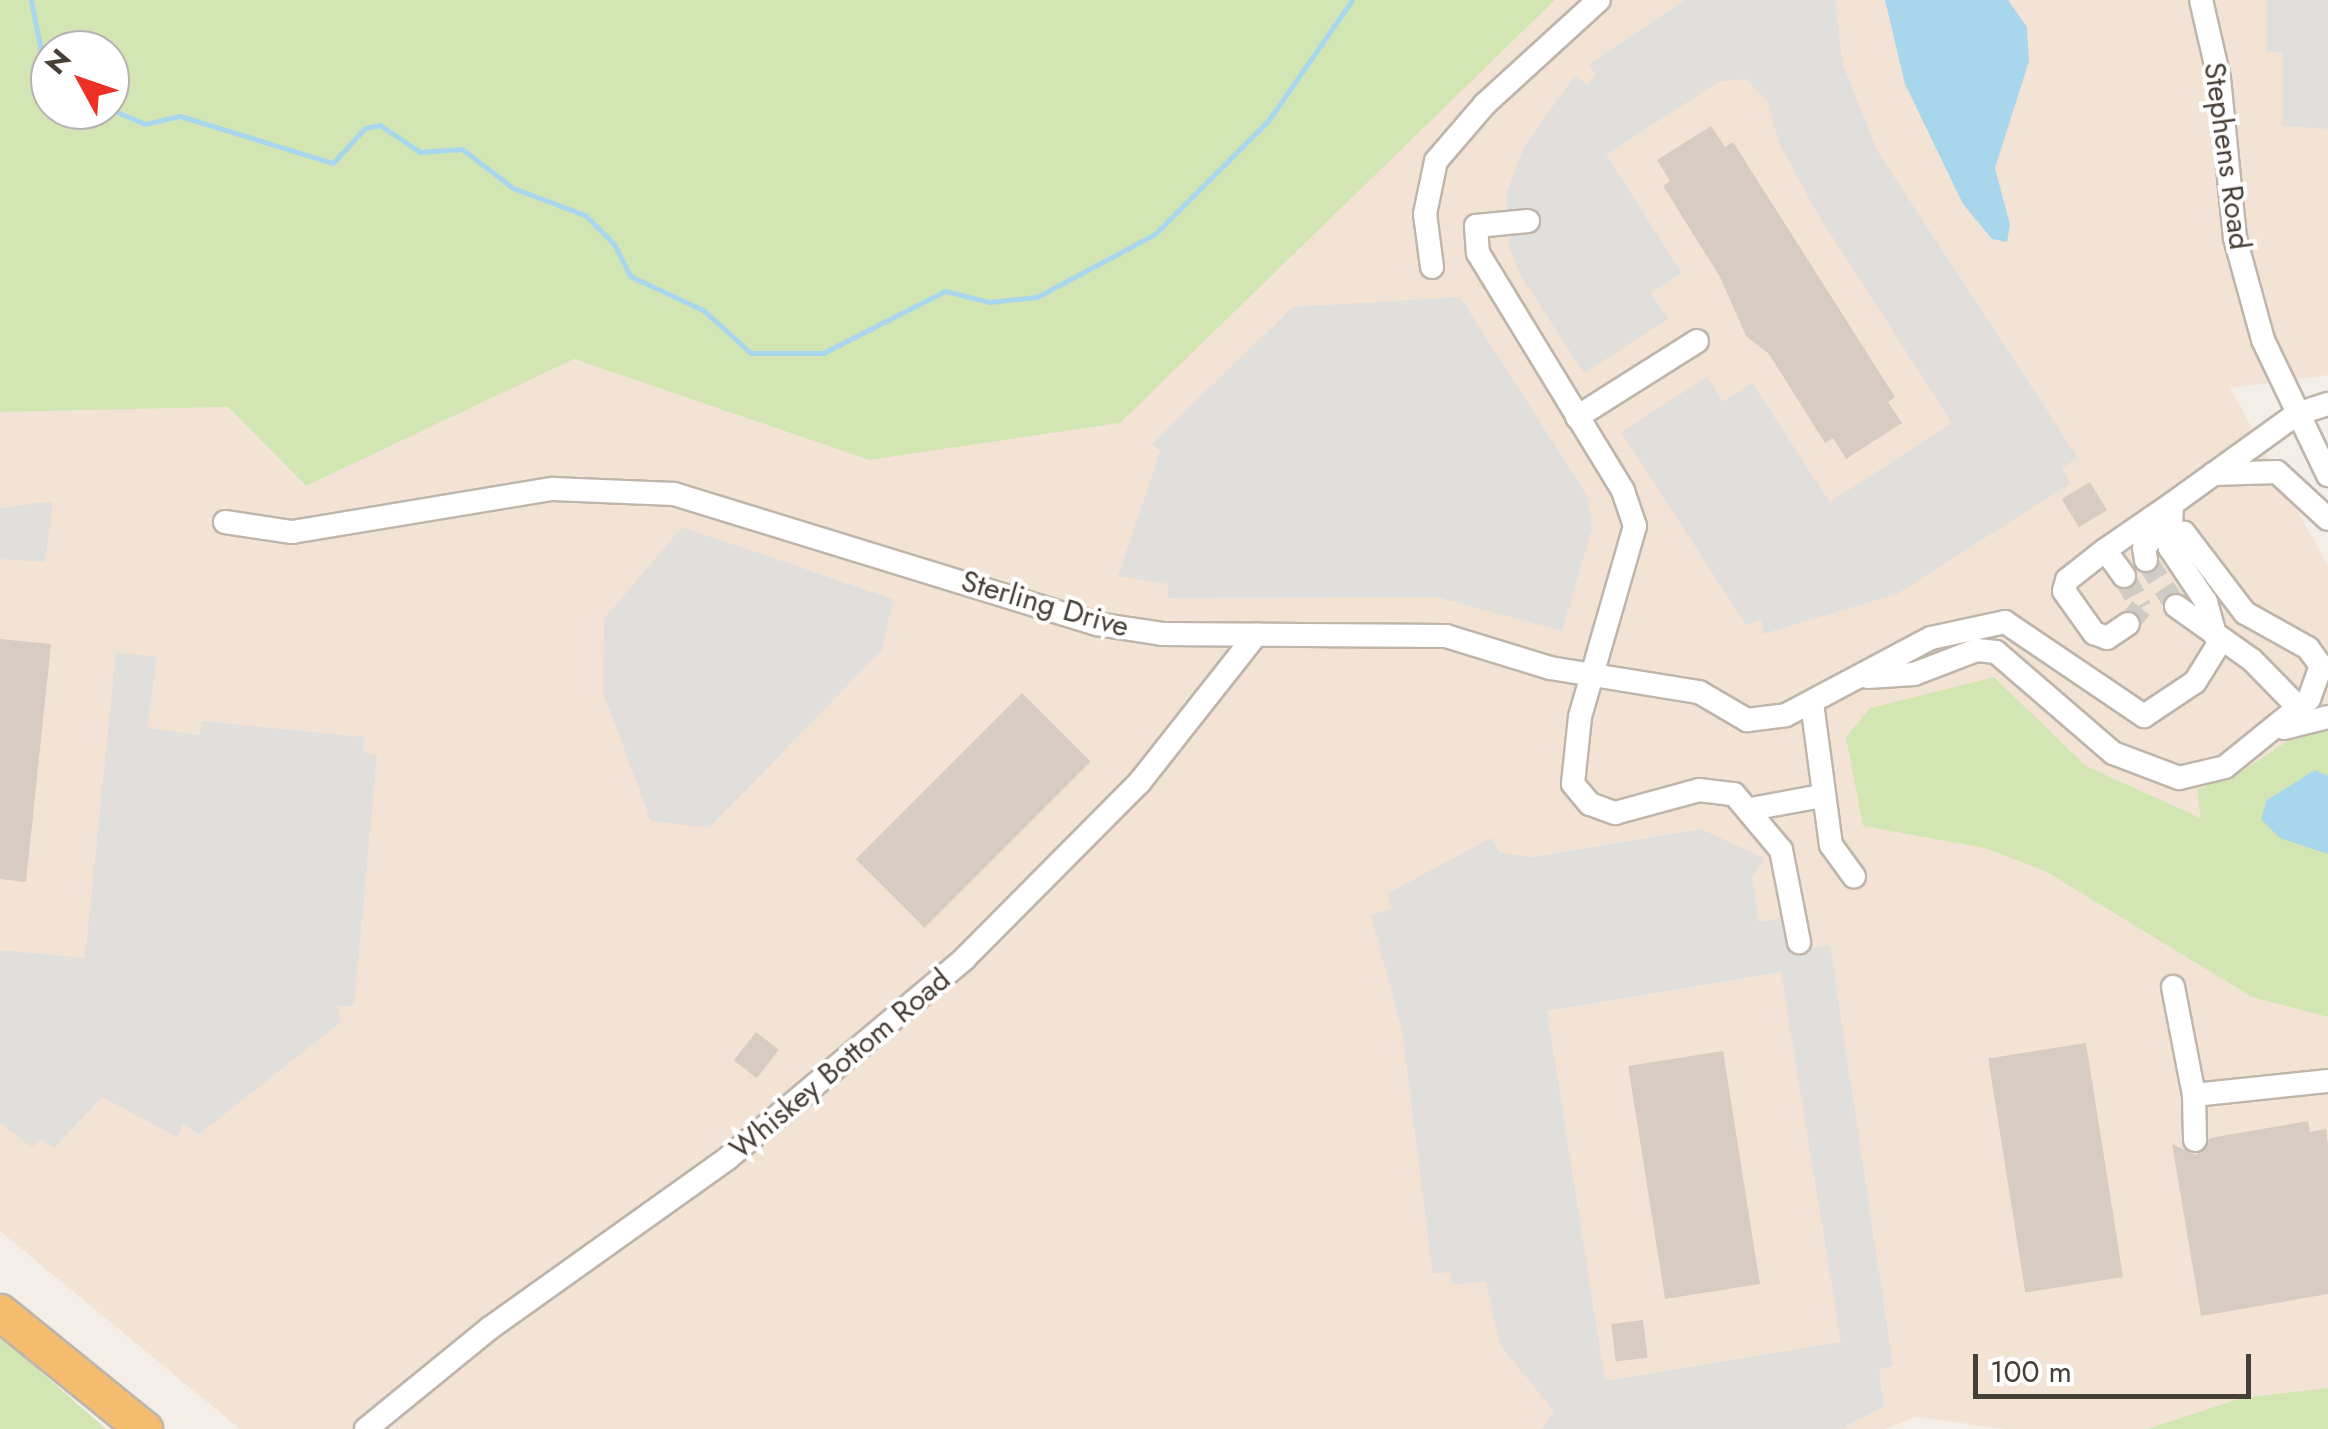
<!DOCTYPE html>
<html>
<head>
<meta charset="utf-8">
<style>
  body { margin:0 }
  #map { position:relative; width:2328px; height:1429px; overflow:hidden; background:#f3eee8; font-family:Jost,sans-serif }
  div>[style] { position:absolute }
  .commercial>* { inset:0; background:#f3e3d4 }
  .green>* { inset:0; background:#d3e5b3 }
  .parking>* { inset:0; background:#e1dfdc }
  .water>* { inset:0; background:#a8d6ec }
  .stream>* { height:5px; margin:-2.5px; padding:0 2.5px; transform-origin:2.5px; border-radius:2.5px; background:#a8d6ec }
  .building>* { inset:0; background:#d7ccc1; transform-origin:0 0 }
  .minor-tunnel>* { height:22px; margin-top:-11px; transform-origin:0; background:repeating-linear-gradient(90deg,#d0cbc5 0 22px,transparent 0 33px) }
  .roads { filter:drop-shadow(2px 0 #beb5ab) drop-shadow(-2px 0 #beb5ab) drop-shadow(0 2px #beb5ab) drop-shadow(0 -2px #beb5ab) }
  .minor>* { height:22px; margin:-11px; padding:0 11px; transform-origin:11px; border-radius:11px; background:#fff }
  .highway>* { height:35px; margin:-17.5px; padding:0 17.5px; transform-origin:17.5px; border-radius:17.5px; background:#f5bd70 }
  span { translate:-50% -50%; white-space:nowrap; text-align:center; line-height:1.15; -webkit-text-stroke:8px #fff; paint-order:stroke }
  .street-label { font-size:30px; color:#463f37 }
  .north { position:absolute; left:30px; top:30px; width:100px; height:100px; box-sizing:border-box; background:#fff; border:2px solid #b5b2af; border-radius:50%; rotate:310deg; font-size:28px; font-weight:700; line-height:40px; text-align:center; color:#463f37 }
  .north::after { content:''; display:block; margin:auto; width:35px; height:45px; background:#ed3024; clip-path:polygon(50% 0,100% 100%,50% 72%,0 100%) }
  .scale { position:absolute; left:1973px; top:1354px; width:278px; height:45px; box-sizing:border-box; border:5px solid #463f37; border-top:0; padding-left:12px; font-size:30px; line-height:35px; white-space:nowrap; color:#463f37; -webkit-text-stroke:8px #fff; paint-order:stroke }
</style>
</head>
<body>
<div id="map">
  <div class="commercial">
    <i style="clip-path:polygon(1555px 0,2328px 0,2328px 375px,2230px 388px,2328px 566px,2328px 725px,2305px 729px,2235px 776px,2197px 789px,2202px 818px,2086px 766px,1994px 677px,1863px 826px,1984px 848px,2045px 871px,2252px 997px,2328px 1017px,2328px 1388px,2241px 1398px,2147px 1429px,2005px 1429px,1916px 1417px,1885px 1429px,240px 1429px,0 1231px,0 412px,228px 407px,306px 486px,574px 359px,869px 460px,1119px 423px)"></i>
  </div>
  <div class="green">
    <i style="clip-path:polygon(evenodd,0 0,1555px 0,1120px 423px,869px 460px,574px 359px,306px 486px,228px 407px,0 412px,0 0,50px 50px,110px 50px,110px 110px,50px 110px,50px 50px)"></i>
    <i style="clip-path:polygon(1994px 677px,2086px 766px,2201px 818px,2197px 789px,2235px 776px,2305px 729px,2328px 725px,2328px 1017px,2252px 997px,2045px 871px,1984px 848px,1863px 826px,1846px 737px,1870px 708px)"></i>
    <i style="clip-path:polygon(0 1336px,106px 1429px,0 1429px)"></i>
    <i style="clip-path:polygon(2328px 1388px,2328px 1429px,2147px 1429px,2241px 1398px)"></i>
  </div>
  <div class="parking">
    <i style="clip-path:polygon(1685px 0,1835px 0,1843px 65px,1878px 152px,2078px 458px,2062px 468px,2071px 483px,1897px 594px,1763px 634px,1761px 620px,1746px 625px,1621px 432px,1707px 377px,1723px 402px,1752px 383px,1830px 502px,1952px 423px,1817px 213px,1779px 143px,1768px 102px,1746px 79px,1718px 82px,1606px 155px,1682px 273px,1651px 293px,1668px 319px,1584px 373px,1522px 278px,1510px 249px,1506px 195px,1524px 147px,1575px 75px,1587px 85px,1596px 75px,1589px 64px)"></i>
    <i style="clip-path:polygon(2266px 0,2328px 0,2328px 129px,2282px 126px,2282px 53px,2266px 51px)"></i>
    <i style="clip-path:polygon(1460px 297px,1588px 497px,1592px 529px,1562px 631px,1436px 597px,1168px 598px,1168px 584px,1118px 576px,1160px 452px,1152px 443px,1293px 307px)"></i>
    <i style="clip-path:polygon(53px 501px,45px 562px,0 559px,0 508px)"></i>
    <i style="clip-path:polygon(682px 527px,893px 599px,882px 650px,709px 828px,651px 821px,603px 692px,604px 619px)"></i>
    <i style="clip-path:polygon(116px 652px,156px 657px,148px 728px,199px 735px,202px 721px,364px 737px,363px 752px,377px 755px,354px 1006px,336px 1006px,341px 1022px,198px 1135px,184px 1123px,177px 1137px,102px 1097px,54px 1148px,41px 1139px,32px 1148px,0 1122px,0 950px,85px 958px)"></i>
    <i style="clip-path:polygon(evenodd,1701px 829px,1764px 858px,1752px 878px,1759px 922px,1807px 914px,1813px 948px,1830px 945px,1893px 1366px,1879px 1369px,1884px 1406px,1841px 1429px,1541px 1429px,1554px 1411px,1500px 1345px,1486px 1281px,1452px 1285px,1449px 1272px,1433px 1274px,1402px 1031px,1371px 915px,1392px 909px,1388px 893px,1491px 838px,1500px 853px,1532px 857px,1701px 829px,1781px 972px,1841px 1342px,1605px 1381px,1547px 1011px,1781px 972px)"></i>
  </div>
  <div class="water">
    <i style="clip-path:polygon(1885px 0,2008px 0,2027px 27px,2029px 61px,1995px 168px,2010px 225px,2007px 242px,1992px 239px,1963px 204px,1905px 84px)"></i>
    <i style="clip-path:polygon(2315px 770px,2328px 776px,2328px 854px,2280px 838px,2261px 819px,2267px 800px)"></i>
  </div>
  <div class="stream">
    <i style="left:31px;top:0;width:99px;rotate:78.9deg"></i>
    <i style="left:110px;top:109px;width:38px;rotate:23deg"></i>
    <i style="left:145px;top:124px;width:36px;rotate:-13deg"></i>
    <i style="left:180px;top:116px;width:160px;rotate:17.1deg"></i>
    <i style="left:333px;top:163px;width:47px;rotate:-47.6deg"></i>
    <i style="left:365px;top:128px;width:15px;rotate:-11deg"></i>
    <i style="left:380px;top:125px;width:48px;rotate:34deg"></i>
    <i style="left:420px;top:152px;width:42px;rotate:-4.1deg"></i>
    <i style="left:462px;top:149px;width:64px;rotate:37.4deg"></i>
    <i style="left:513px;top:188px;width:77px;rotate:20.6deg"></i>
    <i style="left:585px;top:215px;width:41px;rotate:45deg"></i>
    <i style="left:614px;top:244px;width:36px;rotate:63deg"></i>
    <i style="left:630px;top:276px;width:81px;rotate:25deg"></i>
    <i style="left:703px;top:310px;width:64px;rotate:41.9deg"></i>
    <i style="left:751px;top:353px;width:72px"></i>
    <i style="left:823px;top:353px;width:137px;rotate:-26.9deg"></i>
    <i style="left:945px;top:291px;width:45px;rotate:14deg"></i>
    <i style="left:989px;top:302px;width:48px;rotate:-5.9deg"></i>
    <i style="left:1037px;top:297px;width:134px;rotate:-28.1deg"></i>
    <i style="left:1155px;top:234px;width:160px;rotate:-45deg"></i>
    <i style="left:1268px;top:121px;width:147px;rotate:-55.2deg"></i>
    <i style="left:60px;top:110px;width:22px"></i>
  </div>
  <div class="building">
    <i style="clip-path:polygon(1711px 126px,1725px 147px,1733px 142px,1895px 397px,1888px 402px,1902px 423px,1846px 459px,1833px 438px,1825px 443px,1769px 354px,1746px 336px,1720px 277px,1663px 186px,1670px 181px,1657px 160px)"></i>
    <i style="left:2090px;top:482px;width:33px;height:33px;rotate:59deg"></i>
    <i style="clip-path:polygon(0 639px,51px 644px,26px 882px,0 879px)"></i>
    <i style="left:1022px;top:693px;width:97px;height:235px;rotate:45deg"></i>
    <i style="left:756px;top:1032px;width:29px;height:36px;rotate:38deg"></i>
    <i style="left:2086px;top:1043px;width:237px;height:99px;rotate:81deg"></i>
    <i style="left:1723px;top:1051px;width:236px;height:96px;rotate:81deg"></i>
    <i style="clip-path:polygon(2308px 1121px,2310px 1132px,2326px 1129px,2328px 1144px,2328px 1294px,2201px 1316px,2172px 1144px,2196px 1155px,2210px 1138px)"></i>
    <i style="left:1643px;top:1320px;width:38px;height:32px;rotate:83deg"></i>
  </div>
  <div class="minor-tunnel">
    <i style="left:2146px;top:560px;width:55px;rotate:56.9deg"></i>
    <i style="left:2124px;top:576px;width:36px;rotate:62deg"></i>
    <i style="left:2141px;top:608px;width:21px;rotate:129deg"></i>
  </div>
  <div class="roads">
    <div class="minor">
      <i style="left:2201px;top:0;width:80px;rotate:77deg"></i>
      <i style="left:2219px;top:78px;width:161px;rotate:84.3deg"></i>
      <i style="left:2235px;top:238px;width:106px;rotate:74.6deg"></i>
      <i style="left:2263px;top:340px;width:150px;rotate:64.3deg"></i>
      <i style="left:1528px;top:221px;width:52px;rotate:174.5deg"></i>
      <i style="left:1476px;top:226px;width:27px;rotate:86deg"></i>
      <i style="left:1478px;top:253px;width:279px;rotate:58.6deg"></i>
      <i style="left:1623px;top:491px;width:37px;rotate:71deg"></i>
      <i style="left:1635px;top:526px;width:199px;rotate:106.1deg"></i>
      <i style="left:1580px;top:717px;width:67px;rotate:96deg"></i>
      <i style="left:1573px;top:784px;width:26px;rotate:50deg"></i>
      <i style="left:1590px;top:804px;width:27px;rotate:20deg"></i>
      <i style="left:1615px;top:813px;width:87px;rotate:-15.3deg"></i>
      <i style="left:1699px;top:790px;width:35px;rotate:7deg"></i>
      <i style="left:1734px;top:794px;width:73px;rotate:50deg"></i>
      <i style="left:1781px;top:850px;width:94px;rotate:78.9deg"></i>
      <i style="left:1432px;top:267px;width:53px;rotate:-97.5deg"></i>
      <i style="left:1425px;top:214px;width:54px;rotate:-78.3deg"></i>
      <i style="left:1436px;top:161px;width:75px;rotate:-49.3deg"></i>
      <i style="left:1485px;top:104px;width:154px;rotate:-42.4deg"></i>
      <i style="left:1577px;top:417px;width:142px;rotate:-32.3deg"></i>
      <i style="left:2213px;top:474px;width:64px;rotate:-1.8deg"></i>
      <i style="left:2277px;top:472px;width:69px;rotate:42.7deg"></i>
      <i style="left:225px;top:522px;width:68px;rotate:8.5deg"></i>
      <i style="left:292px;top:532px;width:265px;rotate:-9.4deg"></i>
      <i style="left:553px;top:489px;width:121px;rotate:2.4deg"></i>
      <i style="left:674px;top:494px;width:443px;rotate:17.1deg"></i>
      <i style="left:1097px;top:624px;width:66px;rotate:8.7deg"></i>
      <i style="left:1162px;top:634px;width:284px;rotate:0.4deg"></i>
      <i style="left:1446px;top:636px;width:109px;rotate:17.1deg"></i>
      <i style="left:1550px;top:668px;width:151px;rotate:9.2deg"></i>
      <i style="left:1699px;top:692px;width:56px;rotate:30.3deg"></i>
      <i style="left:1747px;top:720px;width:39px;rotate:-7deg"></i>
      <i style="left:1786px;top:715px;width:164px;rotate:-28deg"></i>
      <i style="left:1931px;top:638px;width:76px;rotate:-12.2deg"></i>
      <i style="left:2005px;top:622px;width:168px;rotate:34.1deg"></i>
      <i style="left:2144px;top:716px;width:61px;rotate:-33.7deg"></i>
      <i style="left:2195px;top:682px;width:44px;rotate:-58.1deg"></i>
      <i style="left:2218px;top:645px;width:45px;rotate:-105.6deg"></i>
      <i style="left:2206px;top:602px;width:65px;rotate:-123.7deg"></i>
      <i style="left:2170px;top:548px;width:44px;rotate:-87.4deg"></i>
      <i style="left:2172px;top:504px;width:154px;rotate:-35.8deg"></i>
      <i style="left:2297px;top:414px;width:33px;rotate:-18deg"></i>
      <i style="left:2105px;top:550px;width:81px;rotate:-34.5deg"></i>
      <i style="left:2146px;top:560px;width:12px;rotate:-99deg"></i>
      <i style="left:2144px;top:548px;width:40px;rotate:-50deg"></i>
      <i style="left:2124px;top:576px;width:32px;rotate:-126deg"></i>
      <i style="left:2105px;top:550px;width:48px;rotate:141.7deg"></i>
      <i style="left:2067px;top:580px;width:11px;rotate:105deg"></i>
      <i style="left:2064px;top:591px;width:52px;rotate:54.5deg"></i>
      <i style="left:2094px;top:633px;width:14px;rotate:21deg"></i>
      <i style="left:2107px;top:638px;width:25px;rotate:-34deg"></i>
      <i style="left:2176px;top:606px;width:93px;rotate:35.4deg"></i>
      <i style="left:2252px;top:660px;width:69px;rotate:45.6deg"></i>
      <i style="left:1867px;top:677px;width:47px;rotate:-3.7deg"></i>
      <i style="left:1914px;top:674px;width:67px;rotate:-20.9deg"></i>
      <i style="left:1977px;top:650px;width:19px;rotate:6deg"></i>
      <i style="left:1996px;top:652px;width:155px;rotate:40.8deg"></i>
      <i style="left:2113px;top:753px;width:71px;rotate:20.7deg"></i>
      <i style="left:2179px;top:778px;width:47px;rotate:-13.4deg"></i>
      <i style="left:2225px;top:767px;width:108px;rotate:-39deg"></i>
      <i style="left:2309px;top:699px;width:35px;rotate:-70deg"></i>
      <i style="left:2321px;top:666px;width:22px;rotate:-126deg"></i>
      <i style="left:2308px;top:648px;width:72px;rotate:-150.9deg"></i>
      <i style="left:2245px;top:613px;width:101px;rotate:-127.3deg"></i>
      <i style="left:2184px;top:533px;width:11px;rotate:180deg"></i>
      <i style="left:1812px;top:703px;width:143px;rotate:82.4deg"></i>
      <i style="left:1831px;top:845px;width:39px;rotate:54deg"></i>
      <i style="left:2284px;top:728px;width:45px;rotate:-14deg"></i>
      <i style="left:1751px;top:809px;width:71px;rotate:-10.5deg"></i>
      <i style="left:2173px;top:987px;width:110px;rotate:79deg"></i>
      <i style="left:2194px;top:1095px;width:135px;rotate:-6deg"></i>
      <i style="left:2194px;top:1095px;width:45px;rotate:88.7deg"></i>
      <i style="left:366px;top:1429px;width:160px;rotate:-39.2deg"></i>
      <i style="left:490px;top:1328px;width:292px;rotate:-35.5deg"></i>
      <i style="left:728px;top:1158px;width:309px;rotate:-40.1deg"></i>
      <i style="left:964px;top:959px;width:248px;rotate:-45.2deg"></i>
      <i style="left:1139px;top:783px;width:189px;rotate:-51.7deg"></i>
    </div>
    <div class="highway">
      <i style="left:0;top:1312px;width:186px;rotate:39.1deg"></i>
    </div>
  </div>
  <div class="street-label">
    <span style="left:2227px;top:156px;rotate:82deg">Stephens Road</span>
    <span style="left:1045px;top:604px;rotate:16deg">Sterling Drive</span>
    <span style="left:840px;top:1064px;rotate:-40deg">Whiskey Bottom Road</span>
  </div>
  <div class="north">N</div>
  <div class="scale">100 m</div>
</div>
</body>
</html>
